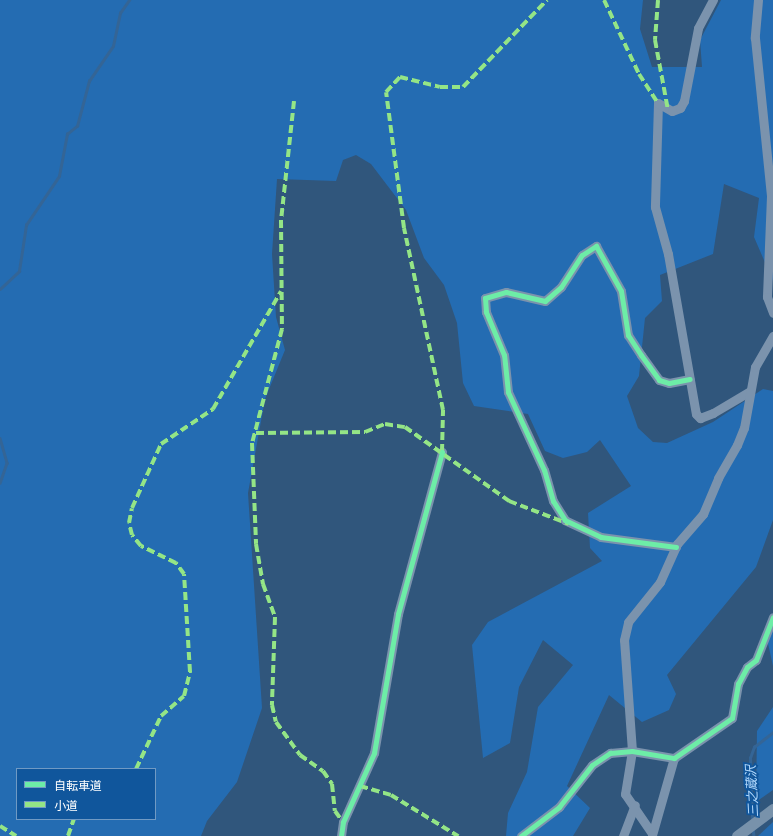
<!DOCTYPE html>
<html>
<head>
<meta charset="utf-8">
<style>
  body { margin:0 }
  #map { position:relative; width:773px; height:836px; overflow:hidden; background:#30567c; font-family:Quicksand,"Noto Sans JP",sans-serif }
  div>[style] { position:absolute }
  .green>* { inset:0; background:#246cb2 }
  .stream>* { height:2.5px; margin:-1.25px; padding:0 1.25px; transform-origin:1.25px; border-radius:1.25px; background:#346596 }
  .minor>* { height:9px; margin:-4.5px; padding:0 4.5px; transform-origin:4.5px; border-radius:4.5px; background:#7b93ad }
  .major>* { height:11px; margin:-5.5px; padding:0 5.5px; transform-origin:5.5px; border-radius:5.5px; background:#7892ab }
  .quiet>* { height:4px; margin-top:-2px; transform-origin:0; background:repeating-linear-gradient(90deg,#94e586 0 8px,transparent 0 12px) }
  .cycleway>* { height:5px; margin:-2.5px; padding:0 2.5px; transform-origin:2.5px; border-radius:2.5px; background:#6deda7 }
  span { translate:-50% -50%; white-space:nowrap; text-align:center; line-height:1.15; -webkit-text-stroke:3.5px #10569c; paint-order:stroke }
  .water-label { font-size:13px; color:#b0d7fb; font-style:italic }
  .legend { position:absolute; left:16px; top:768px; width:140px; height:52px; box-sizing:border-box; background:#10569c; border:1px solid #709ac4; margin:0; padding:5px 7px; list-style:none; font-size:12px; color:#fff }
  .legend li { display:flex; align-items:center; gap:8px; height:20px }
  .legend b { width:20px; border:1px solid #709ac4 }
</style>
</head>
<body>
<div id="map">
  <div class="green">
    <i style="clip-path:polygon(evenodd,0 0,643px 0,640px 29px,652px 67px,702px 67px,700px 40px,721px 0,773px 0,773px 281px,754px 237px,759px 198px,724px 184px,713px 254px,660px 275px,662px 301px,645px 318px,639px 376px,627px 396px,638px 428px,653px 442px,667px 443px,713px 422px,763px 389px,773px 391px,773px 520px,756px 567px,667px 675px,676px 694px,669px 710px,642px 722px,609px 695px,567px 786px,590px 808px,573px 836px,506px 836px,508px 813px,527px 772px,538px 707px,573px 665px,543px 640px,519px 687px,510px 743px,483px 758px,472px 645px,488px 622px,602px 561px,590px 548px,588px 513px,631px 486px,600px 440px,587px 452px,563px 458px,545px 451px,528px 414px,474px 406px,463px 383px,457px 323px,444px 285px,424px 258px,406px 210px,371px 164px,356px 155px,343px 160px,336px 181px,277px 179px,272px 254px,276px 317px,285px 350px,265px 399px,248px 493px,262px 708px,237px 782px,207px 821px,201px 836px,0 836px,0 0,17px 769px,155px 769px,155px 819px,17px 819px,17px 769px)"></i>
    <i style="clip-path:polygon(773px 623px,773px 666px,767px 639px)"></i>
    <i style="clip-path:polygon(773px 707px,773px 790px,756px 802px,757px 731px)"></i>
    <i style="clip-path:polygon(773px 822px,773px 836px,758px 836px)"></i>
  </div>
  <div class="stream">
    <i style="left:0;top:289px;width:26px;rotate:-43deg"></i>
    <i style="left:19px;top:271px;width:47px;rotate:-81.3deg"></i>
    <i style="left:26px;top:225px;width:59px;rotate:-56deg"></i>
    <i style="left:59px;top:176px;width:43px;rotate:-79.2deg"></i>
    <i style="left:67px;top:134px;width:13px;rotate:-39deg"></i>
    <i style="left:77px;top:126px;width:47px;rotate:-75.1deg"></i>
    <i style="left:89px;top:81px;width:42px;rotate:-55.6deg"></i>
    <i style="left:113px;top:46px;width:34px;rotate:-78deg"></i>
    <i style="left:120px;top:13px;width:16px;rotate:-55deg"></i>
    <i style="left:0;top:438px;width:26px;rotate:74deg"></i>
    <i style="left:7px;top:463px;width:21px;rotate:109deg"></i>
    <i style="left:752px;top:821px;width:63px;rotate:-91.8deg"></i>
    <i style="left:750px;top:758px;width:12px;rotate:-70deg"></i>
    <i style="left:754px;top:747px;width:24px;rotate:-38deg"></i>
    <i style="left:753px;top:828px;width:8px;rotate:83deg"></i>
  </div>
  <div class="minor">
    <i style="left:758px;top:0;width:38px;rotate:95deg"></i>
    <i style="left:755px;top:38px;width:159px;rotate:84.2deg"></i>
    <i style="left:771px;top:196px;width:101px;rotate:92.3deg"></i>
    <i style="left:767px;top:297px;width:17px;rotate:69deg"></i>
    <i style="left:658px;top:103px;width:104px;rotate:91.7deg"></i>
    <i style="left:655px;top:207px;width:49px;rotate:74.5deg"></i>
    <i style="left:668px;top:254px;width:162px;rotate:80.1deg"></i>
    <i style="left:696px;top:414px;width:6px;rotate:45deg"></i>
    <i style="left:700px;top:418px;width:14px;rotate:-21deg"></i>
    <i style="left:713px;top:413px;width:43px;rotate:-30.7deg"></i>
    <i style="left:658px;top:103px;width:16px;rotate:30deg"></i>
    <i style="left:672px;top:111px;width:9px;rotate:-21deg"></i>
    <i style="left:680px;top:108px;width:8px;rotate:-60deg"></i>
    <i style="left:684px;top:101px;width:74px;rotate:-79.1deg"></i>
    <i style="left:698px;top:28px;width:32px;rotate:-62deg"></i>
    <i style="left:676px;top:547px;width:76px;rotate:-172.4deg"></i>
    <i style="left:601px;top:537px;width:40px;rotate:-155deg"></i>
    <i style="left:565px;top:520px;width:22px;rotate:-122deg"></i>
    <i style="left:553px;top:501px;width:32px;rotate:-106deg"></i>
    <i style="left:544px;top:470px;width:86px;rotate:-114.8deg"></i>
    <i style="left:508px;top:392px;width:37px;rotate:-96deg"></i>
    <i style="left:504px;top:355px;width:47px;rotate:-112.7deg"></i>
    <i style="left:486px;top:312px;width:14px;rotate:-94deg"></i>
    <i style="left:485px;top:298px;width:22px;rotate:-16deg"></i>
    <i style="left:506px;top:292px;width:40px;rotate:13deg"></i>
    <i style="left:545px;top:301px;width:21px;rotate:-41deg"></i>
    <i style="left:561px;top:287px;width:38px;rotate:-57deg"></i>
    <i style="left:582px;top:255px;width:17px;rotate:-33deg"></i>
    <i style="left:596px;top:246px;width:51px;rotate:60.9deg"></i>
    <i style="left:621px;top:291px;width:45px;rotate:81deg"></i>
    <i style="left:628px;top:335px;width:24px;rotate:57deg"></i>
    <i style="left:641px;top:355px;width:31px;rotate:54deg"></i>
    <i style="left:659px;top:380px;width:10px;rotate:17deg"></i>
    <i style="left:669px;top:383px;width:21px;rotate:-11deg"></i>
    <i style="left:651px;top:832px;width:46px;rotate:-124.4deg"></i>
    <i style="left:625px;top:794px;width:44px;rotate:-80.8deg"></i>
    <i style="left:632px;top:751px;width:111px;rotate:-94.1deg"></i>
    <i style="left:624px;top:640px;width:18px;rotate:-77deg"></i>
    <i style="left:628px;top:622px;width:51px;rotate:-51.3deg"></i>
    <i style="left:660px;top:582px;width:42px;rotate:-65.9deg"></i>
    <i style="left:677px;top:544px;width:40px;rotate:-49deg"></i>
    <i style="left:703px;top:514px;width:39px;rotate:-67deg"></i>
    <i style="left:718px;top:478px;width:38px;rotate:-60deg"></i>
    <i style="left:737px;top:445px;width:18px;rotate:-68deg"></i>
    <i style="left:744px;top:428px;width:62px;rotate:-79.8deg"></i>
    <i style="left:755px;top:367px;width:36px;rotate:-60deg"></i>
    <i style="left:652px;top:835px;width:80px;rotate:-74.1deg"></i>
    <i style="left:341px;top:836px;width:14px;rotate:-82deg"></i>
    <i style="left:343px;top:822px;width:76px;rotate:-65.8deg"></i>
    <i style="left:374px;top:753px;width:141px;rotate:-80.2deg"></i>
    <i style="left:398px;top:614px;width:168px;rotate:-74.8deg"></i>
    <i style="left:521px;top:836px;width:48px;rotate:-37.3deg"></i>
    <i style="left:559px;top:807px;width:53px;rotate:-51.8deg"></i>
    <i style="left:592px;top:765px;width:22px;rotate:-34deg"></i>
    <i style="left:610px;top:753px;width:22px;rotate:-5deg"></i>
    <i style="left:632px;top:751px;width:43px;rotate:9.5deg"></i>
    <i style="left:674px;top:758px;width:70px;rotate:-34.6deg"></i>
    <i style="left:732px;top:718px;width:35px;rotate:-80deg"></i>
    <i style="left:738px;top:684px;width:19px;rotate:-62deg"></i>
    <i style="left:747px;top:667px;width:11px;rotate:-38deg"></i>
    <i style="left:756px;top:660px;width:46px;rotate:-68.4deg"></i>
    <i style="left:623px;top:836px;width:33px;rotate:-69deg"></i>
  </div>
  <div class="major">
    <i style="left:737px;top:836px;width:45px;rotate:-36.9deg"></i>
  </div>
  <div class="quiet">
    <i style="left:604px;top:0;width:82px;rotate:64.7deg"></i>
    <i style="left:639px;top:74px;width:35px;rotate:57deg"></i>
    <i style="left:658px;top:0;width:40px;rotate:94.3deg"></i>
    <i style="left:655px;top:40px;width:71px;rotate:79.5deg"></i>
    <i style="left:294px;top:101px;width:120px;rotate:96.2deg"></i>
    <i style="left:281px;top:220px;width:109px;rotate:89.5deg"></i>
    <i style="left:282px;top:329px;width:118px;rotate:104.7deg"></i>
    <i style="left:252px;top:443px;width:101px;rotate:87.7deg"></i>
    <i style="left:256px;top:544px;width:41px;rotate:80.1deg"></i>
    <i style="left:263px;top:584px;width:35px;rotate:70deg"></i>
    <i style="left:275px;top:617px;width:88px;rotate:92deg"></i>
    <i style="left:272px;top:705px;width:17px;rotate:77deg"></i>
    <i style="left:276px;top:722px;width:41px;rotate:54deg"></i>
    <i style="left:300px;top:755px;width:28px;rotate:35deg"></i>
    <i style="left:323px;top:771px;width:16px;rotate:55deg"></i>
    <i style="left:332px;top:784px;width:27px;rotate:84deg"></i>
    <i style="left:335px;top:811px;width:14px;rotate:54deg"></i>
    <i style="left:256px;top:433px;width:109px;rotate:-0.5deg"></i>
    <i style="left:365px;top:432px;width:22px;rotate:-22deg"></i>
    <i style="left:385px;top:424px;width:20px;rotate:9deg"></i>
    <i style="left:405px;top:427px;width:128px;rotate:35.4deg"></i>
    <i style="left:509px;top:501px;width:64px;rotate:21deg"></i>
    <i style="left:442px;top:452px;width:42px;rotate:-88.6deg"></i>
    <i style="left:443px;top:410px;width:186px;rotate:-102.1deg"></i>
    <i style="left:404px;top:228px;width:137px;rotate:-97.5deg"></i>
    <i style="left:386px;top:92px;width:21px;rotate:-47deg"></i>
    <i style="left:400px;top:77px;width:41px;rotate:14deg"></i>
    <i style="left:440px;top:87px;width:23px"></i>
    <i style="left:463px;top:87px;width:121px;rotate:-46deg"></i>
    <i style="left:136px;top:769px;width:59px;rotate:-64.7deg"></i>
    <i style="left:161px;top:716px;width:30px;rotate:-41deg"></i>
    <i style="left:184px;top:696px;width:25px;rotate:-76deg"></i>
    <i style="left:190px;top:672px;width:98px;rotate:-93.5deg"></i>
    <i style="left:184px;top:574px;width:14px;rotate:-126deg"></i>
    <i style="left:176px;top:563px;width:39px;rotate:-154deg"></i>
    <i style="left:141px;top:546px;width:14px;rotate:-129deg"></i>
    <i style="left:132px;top:535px;width:12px;rotate:-104deg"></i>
    <i style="left:129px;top:523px;width:15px;rotate:-79deg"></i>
    <i style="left:132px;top:508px;width:70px;rotate:-65.6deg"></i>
    <i style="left:161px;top:444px;width:63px;rotate:-33.9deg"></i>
    <i style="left:213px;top:409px;width:136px;rotate:-60deg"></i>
    <i style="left:360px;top:786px;width:32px;rotate:16deg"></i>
    <i style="left:391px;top:795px;width:79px;rotate:31.5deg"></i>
    <i style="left:0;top:826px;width:19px;rotate:32deg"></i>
    <i style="left:68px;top:836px;width:18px;rotate:-71deg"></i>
  </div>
  <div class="cycleway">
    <i style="left:676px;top:547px;width:76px;rotate:-172.4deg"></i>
    <i style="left:601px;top:537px;width:40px;rotate:-155deg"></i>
    <i style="left:565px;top:520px;width:22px;rotate:-122deg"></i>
    <i style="left:553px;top:501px;width:32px;rotate:-106deg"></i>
    <i style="left:544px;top:470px;width:86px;rotate:-114.8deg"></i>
    <i style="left:508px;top:392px;width:37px;rotate:-96deg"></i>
    <i style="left:504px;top:355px;width:47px;rotate:-112.7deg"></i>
    <i style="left:486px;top:312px;width:14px;rotate:-94deg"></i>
    <i style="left:485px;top:298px;width:22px;rotate:-16deg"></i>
    <i style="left:506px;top:292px;width:40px;rotate:13deg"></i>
    <i style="left:545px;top:301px;width:21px;rotate:-41deg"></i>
    <i style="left:561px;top:287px;width:38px;rotate:-57deg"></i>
    <i style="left:582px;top:255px;width:17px;rotate:-33deg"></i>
    <i style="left:596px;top:246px;width:51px;rotate:60.9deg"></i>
    <i style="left:621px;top:291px;width:45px;rotate:81deg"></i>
    <i style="left:628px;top:335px;width:24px;rotate:57deg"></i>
    <i style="left:641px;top:355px;width:31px;rotate:54deg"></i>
    <i style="left:659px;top:380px;width:10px;rotate:17deg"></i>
    <i style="left:669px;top:383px;width:21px;rotate:-11deg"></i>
    <i style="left:341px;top:836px;width:14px;rotate:-82deg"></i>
    <i style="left:343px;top:822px;width:76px;rotate:-65.8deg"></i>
    <i style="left:374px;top:753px;width:141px;rotate:-80.2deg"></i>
    <i style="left:398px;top:614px;width:168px;rotate:-74.8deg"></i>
    <i style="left:521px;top:836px;width:48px;rotate:-37.3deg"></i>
    <i style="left:559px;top:807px;width:53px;rotate:-51.8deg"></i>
    <i style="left:592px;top:765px;width:22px;rotate:-34deg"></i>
    <i style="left:610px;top:753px;width:22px;rotate:-5deg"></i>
    <i style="left:632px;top:751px;width:43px;rotate:9.5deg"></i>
    <i style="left:674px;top:758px;width:70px;rotate:-34.6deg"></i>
    <i style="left:732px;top:718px;width:35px;rotate:-80deg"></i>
    <i style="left:738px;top:684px;width:19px;rotate:-62deg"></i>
    <i style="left:747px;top:667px;width:11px;rotate:-38deg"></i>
    <i style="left:756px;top:660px;width:46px;rotate:-68.4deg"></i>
  </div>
  <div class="water-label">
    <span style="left:752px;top:791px;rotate:-93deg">三之蔵沢</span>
  </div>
  <ul class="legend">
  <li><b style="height:5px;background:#6deda7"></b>自転車道</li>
  <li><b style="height:5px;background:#94e586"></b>小道</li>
  </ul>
</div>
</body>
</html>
